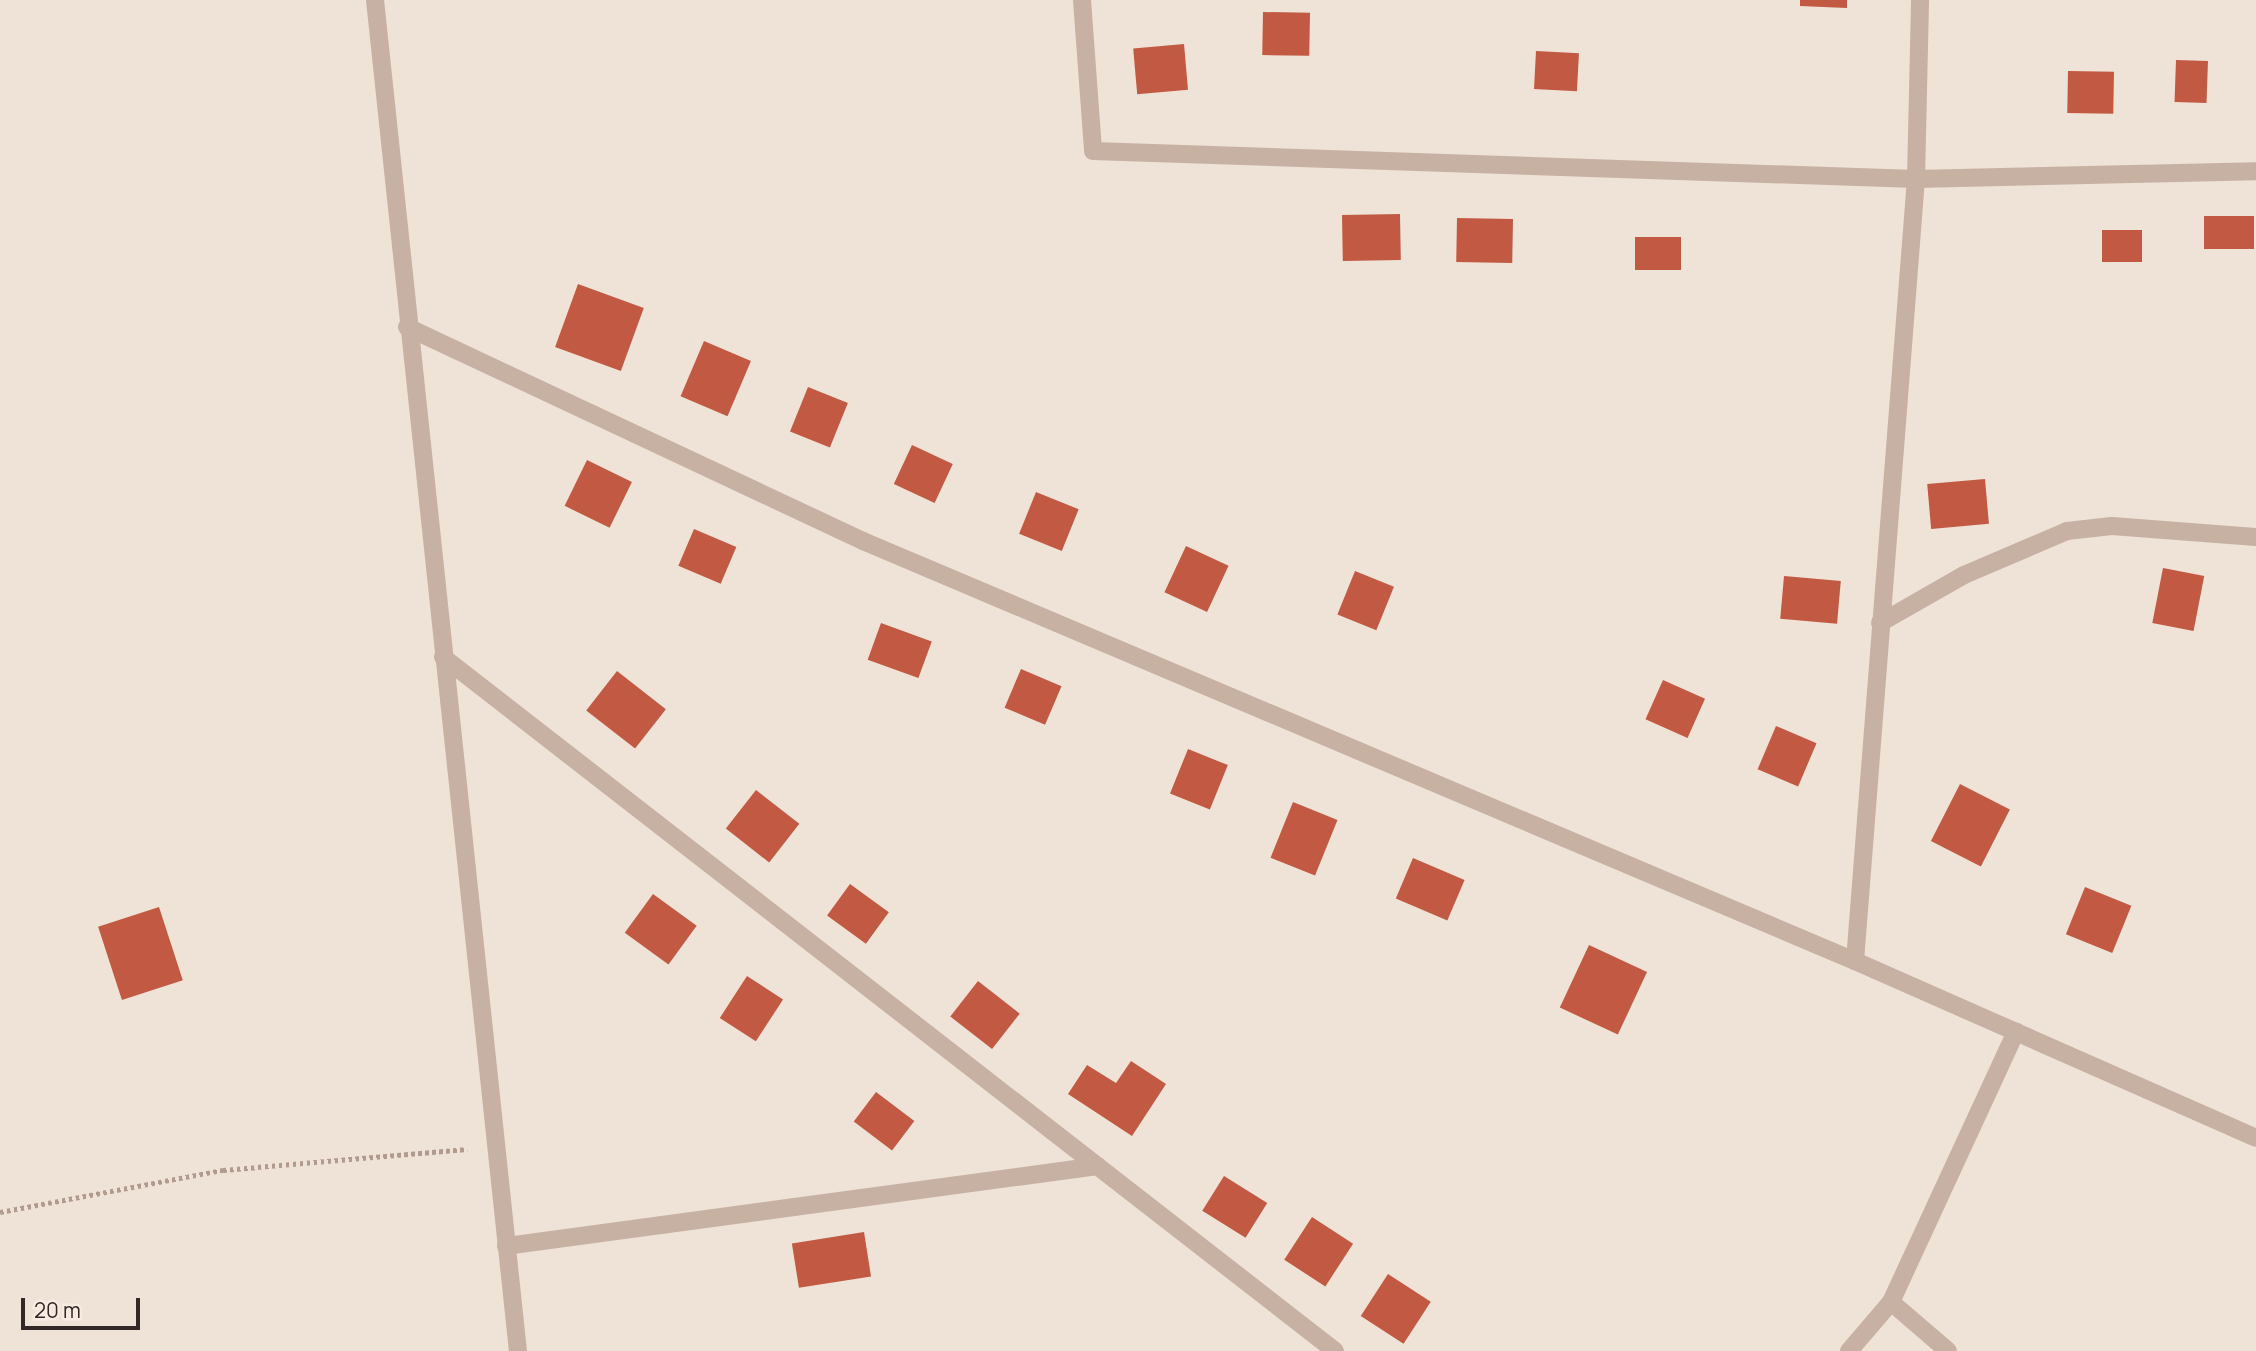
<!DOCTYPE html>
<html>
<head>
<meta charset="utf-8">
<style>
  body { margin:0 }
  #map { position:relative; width:2256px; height:1351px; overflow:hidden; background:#efe2d6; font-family:Manrope,sans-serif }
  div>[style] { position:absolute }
  .building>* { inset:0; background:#c25942; transform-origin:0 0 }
  .path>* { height:4.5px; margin-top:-2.25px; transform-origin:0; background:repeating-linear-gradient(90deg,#b29b8e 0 3.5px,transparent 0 7px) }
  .street>* { height:18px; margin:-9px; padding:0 9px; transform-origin:9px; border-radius:9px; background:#c7b1a3 }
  span { translate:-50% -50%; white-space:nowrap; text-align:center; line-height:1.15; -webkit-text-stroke:6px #f8ece2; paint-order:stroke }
  .scale { position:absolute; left:21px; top:1298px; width:119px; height:32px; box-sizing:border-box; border:4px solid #322825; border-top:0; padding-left:9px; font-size:21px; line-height:24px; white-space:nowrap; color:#322825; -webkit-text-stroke:5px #f8ece2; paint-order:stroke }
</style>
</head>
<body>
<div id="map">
  <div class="building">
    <i style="clip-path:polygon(1800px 0,1847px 0,1847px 8px,1800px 6px)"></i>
    <i style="left:1263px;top:12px;width:47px;height:43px;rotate:1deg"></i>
    <i style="left:1184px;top:44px;width:46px;height:51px;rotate:85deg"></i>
    <i style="left:1536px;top:51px;width:43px;height:38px;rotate:3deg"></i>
    <i style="left:2176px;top:60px;width:32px;height:42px;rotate:2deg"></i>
    <i style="left:2068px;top:71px;width:46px;height:42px;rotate:1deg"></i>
    <i style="left:1400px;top:214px;width:46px;height:58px;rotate:89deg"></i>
    <i style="left:2204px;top:216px;width:50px;height:33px"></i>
    <i style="left:1457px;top:218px;width:56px;height:44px;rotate:1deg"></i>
    <i style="left:2102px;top:230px;width:40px;height:32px"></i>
    <i style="left:1681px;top:237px;width:33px;height:46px;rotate:90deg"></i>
    <i style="left:578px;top:284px;width:70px;height:67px;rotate:20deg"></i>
    <i style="left:704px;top:341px;width:51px;height:60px;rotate:23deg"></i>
    <i style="left:808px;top:387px;width:43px;height:48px;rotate:22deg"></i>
    <i style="left:912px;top:445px;width:45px;height:43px;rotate:25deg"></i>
    <i style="left:587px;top:460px;width:50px;height:51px;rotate:26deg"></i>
    <i style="left:1985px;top:479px;width:45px;height:58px;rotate:85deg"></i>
    <i style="left:1036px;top:492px;width:46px;height:45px;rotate:22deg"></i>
    <i style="left:694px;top:529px;width:46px;height:40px;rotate:23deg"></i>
    <i style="left:1186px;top:546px;width:47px;height:51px;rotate:25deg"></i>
    <i style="left:2163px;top:568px;width:42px;height:56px;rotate:11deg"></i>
    <i style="left:1355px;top:571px;width:42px;height:47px;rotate:22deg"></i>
    <i style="left:1784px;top:576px;width:57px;height:43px;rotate:5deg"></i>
    <i style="left:881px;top:623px;width:54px;height:39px;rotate:20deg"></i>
    <i style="left:1021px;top:669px;width:44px;height:42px;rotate:23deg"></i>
    <i style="left:617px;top:671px;width:62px;height:50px;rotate:38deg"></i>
    <i style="left:1663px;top:680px;width:46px;height:43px;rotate:24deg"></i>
    <i style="left:1776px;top:726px;width:44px;height:47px;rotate:23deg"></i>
    <i style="left:1188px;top:749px;width:43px;height:48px;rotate:22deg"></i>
    <i style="left:1960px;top:784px;width:56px;height:64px;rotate:27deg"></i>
    <i style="left:756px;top:790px;width:55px;height:49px;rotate:38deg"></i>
    <i style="left:1293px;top:802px;width:48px;height:60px;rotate:22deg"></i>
    <i style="left:1413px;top:858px;width:56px;height:44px;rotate:23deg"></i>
    <i style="left:850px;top:884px;width:48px;height:39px;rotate:36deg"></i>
    <i style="left:2085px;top:887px;width:50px;height:51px;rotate:22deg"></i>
    <i style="left:653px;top:894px;width:54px;height:48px;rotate:36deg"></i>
    <i style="left:159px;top:907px;width:77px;height:64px;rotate:72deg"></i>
    <i style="left:1589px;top:945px;width:64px;height:69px;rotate:25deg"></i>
    <i style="left:747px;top:976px;width:43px;height:50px;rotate:33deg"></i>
    <i style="left:978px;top:981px;width:53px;height:45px;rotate:38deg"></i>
    <i style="clip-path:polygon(1131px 1061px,1166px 1084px,1132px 1136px,1068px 1094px,1087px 1065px,1116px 1083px)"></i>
    <i style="left:876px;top:1092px;width:48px;height:37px;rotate:37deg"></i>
    <i style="left:1224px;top:1176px;width:51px;height:41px;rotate:32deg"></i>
    <i style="left:1312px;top:1217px;width:49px;height:51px;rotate:33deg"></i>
    <i style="left:864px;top:1232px;width:45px;height:73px;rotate:81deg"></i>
    <i style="left:1388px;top:1274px;width:51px;height:50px;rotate:33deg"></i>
  </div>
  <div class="path">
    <i style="left:0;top:1212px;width:227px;rotate:-10.7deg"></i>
    <i style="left:223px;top:1170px;width:245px;rotate:-4.9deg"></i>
  </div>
  <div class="street">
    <i style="left:375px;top:0;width:1359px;rotate:83.96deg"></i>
    <i style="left:1082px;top:0;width:151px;rotate:85.8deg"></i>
    <i style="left:1093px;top:151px;width:823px;rotate:1.95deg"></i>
    <i style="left:1916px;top:179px;width:340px;rotate:-1.3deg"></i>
    <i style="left:407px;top:327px;width:504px;rotate:25.14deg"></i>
    <i style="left:863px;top:541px;width:1077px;rotate:22.95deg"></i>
    <i style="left:1855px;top:961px;width:438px;rotate:23.8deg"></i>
    <i style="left:1880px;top:623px;width:97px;rotate:-29.7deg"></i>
    <i style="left:1964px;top:575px;width:112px;rotate:-23.1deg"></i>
    <i style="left:2067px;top:531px;width:45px;rotate:-6.3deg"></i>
    <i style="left:2112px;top:526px;width:144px;rotate:4.4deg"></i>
    <i style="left:443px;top:657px;width:1130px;rotate:37.88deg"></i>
    <i style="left:1855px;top:961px;width:784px;rotate:-85.54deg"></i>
    <i style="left:1916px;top:179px;width:179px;rotate:-88.7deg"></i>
    <i style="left:506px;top:1246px;width:597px;rotate:-7.7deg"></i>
    <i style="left:1891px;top:1302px;width:75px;rotate:40.7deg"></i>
    <i style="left:1849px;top:1351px;width:65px;rotate:-49.4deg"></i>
    <i style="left:1891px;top:1302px;width:298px;rotate:-65.2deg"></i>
  </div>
  <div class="scale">20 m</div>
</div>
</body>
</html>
